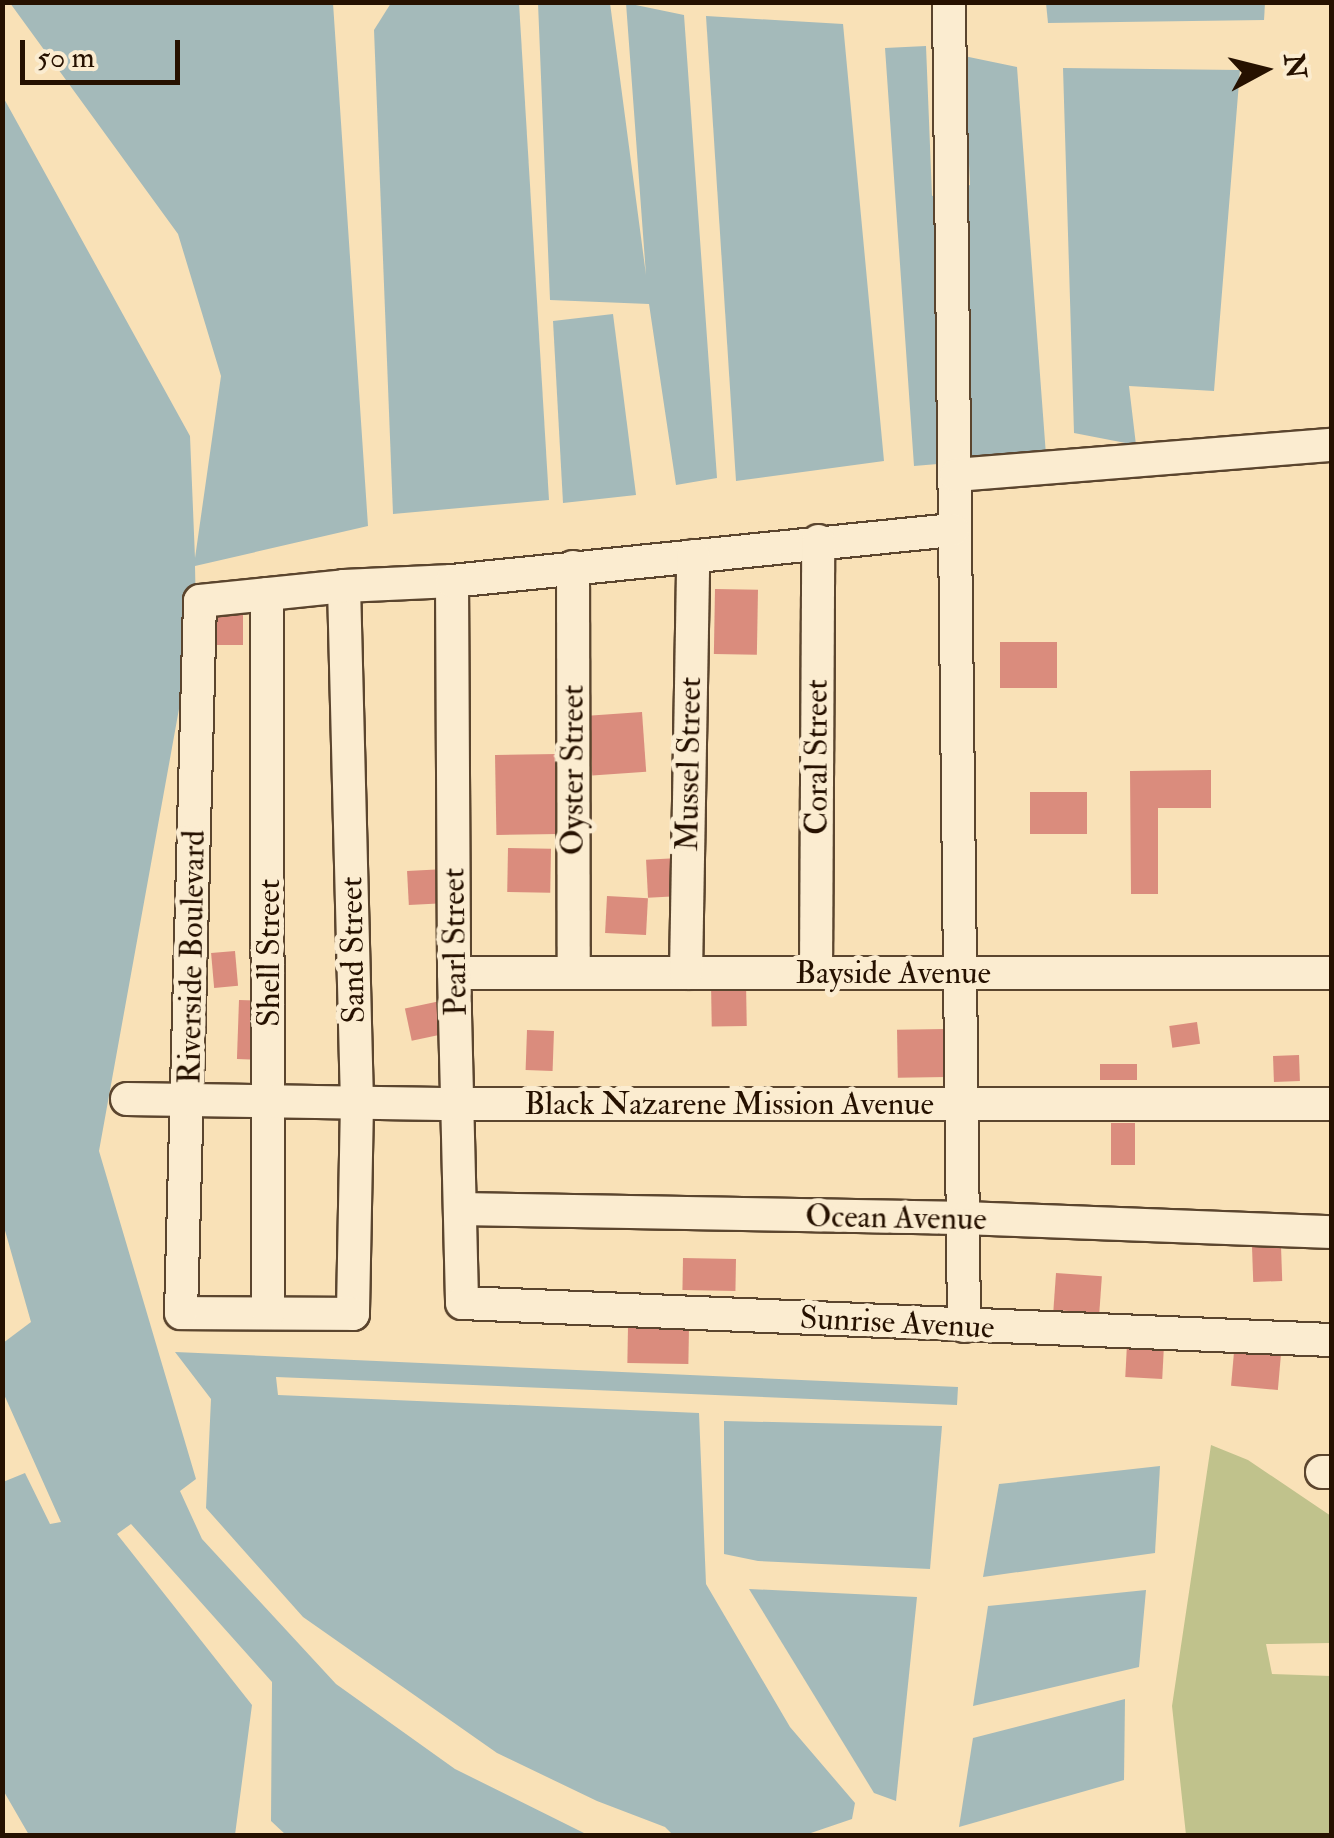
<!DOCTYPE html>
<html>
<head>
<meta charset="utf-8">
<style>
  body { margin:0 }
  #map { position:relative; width:1334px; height:1838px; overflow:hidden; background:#f9e1b7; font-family:"IM FELL Double Pica",serif }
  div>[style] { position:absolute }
  .green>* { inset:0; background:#c0c28c }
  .water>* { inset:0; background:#a4baba }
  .building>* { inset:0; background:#da8c7d; transform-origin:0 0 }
  .roads { filter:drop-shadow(2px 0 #5b452e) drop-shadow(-2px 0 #5b452e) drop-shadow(0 2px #5b452e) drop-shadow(0 -2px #5b452e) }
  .minor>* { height:32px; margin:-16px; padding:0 16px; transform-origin:16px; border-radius:16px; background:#fbecd0 }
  span { translate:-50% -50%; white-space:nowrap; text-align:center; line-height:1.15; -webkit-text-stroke:10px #fbecd0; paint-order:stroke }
  .street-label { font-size:32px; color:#261100 }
  .frame { position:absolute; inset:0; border:5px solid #261100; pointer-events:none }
  .north { position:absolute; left:1214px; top:20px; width:100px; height:100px; -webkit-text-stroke:8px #fbecd0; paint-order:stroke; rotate:83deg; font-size:28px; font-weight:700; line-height:40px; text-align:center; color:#261100 }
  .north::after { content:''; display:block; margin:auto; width:35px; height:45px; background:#261100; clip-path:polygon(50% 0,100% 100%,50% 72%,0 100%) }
  .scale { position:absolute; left:20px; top:40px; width:160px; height:45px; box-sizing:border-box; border:5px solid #261100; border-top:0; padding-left:12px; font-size:30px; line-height:35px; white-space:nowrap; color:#261100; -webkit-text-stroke:8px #fbecd0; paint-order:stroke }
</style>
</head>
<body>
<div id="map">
  <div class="green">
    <i style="clip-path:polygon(1211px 1445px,1248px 1460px,1331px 1516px,1331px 1643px,1266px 1644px,1272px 1674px,1331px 1676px,1331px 1835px,1186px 1835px,1172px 1706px)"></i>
  </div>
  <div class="water">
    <i style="clip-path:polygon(10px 3px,333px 3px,368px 526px,195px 566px,196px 615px,99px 1151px,196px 1479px,180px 1491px,202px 1539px,336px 1684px,455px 1769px,588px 1835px,286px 1835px,271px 1821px,272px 1682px,131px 1524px,117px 1534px,252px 1705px,235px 1835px,29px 1835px,3px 1790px,3px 1482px,25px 1473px,50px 1524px,61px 1522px,2px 1390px,3px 1343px,31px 1322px,2px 1220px,2px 95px,190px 436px,195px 558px,221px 376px,178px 234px)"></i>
    <i style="clip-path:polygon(391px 3px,519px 3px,549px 500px,393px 514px,374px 30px)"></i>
    <i style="clip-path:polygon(538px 3px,610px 3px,646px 275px,626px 3px,684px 15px,717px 478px,676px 485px,649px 304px,550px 300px)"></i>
    <i style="clip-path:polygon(1046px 3px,1265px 2px,1265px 3px,1264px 20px,1048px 23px)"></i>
    <i style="clip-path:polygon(706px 16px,843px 24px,884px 461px,736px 481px)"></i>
    <i style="clip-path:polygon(926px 46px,932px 196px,970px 185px,964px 56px,1017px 67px,1046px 455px,914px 466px,885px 48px)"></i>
    <i style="clip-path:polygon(1063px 68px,1240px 70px,1214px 391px,1129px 386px,1136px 445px,1074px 433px)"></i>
    <i style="clip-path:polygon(613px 314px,636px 495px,563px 503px,553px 321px)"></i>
    <i style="clip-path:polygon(175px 1352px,958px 1387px,957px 1405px,276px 1377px,278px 1395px,699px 1413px,706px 1584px,790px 1727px,855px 1803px,852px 1819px,805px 1835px,673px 1835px,665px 1827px,597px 1801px,497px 1753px,303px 1617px,206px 1508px,211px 1399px)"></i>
    <i style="clip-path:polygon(724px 1421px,942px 1426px,930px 1569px,758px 1561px,724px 1554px)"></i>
    <i style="clip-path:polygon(1160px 1466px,1155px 1553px,983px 1577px,999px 1484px)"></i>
    <i style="clip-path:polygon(749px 1589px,917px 1597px,896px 1801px,874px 1793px)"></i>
    <i style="clip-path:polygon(1146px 1590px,1139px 1667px,973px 1706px,988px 1606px)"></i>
    <i style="clip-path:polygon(1125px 1699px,1124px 1780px,959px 1827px,973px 1738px)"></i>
  </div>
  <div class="building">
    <i style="left:715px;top:589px;width:43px;height:65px;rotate:1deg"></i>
    <i style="left:211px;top:614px;width:32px;height:31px"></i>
    <i style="left:1000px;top:642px;width:57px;height:46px"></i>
    <i style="left:642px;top:712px;width:60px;height:54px;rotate:86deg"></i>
    <i style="left:557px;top:754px;width:80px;height:62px;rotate:89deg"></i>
    <i style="clip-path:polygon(1211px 770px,1211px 808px,1158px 808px,1158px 894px,1131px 894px,1130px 771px)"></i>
    <i style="left:1087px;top:792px;width:42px;height:57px;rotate:90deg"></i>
    <i style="left:508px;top:848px;width:43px;height:44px;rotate:1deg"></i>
    <i style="left:679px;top:858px;width:38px;height:33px;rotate:87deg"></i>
    <i style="left:446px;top:869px;width:34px;height:39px;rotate:87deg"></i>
    <i style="left:607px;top:896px;width:41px;height:37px;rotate:3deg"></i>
    <i style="left:235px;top:951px;width:35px;height:24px;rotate:85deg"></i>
    <i style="left:746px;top:983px;width:43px;height:35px;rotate:89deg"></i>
    <i style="left:239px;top:1000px;width:24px;height:59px;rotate:2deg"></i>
    <i style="left:445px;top:1000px;width:33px;height:41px;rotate:78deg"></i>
    <i style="left:1197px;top:1022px;width:22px;height:28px;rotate:82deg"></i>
    <i style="left:945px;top:1029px;width:48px;height:48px;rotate:89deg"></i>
    <i style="left:527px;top:1030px;width:27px;height:40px;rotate:2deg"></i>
    <i style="left:1299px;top:1055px;width:26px;height:26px;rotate:88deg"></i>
    <i style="left:1137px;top:1064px;width:16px;height:37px;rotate:90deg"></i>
    <i style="left:1111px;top:1123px;width:24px;height:42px"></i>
    <i style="left:1281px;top:1246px;width:35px;height:29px;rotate:88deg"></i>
    <i style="left:683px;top:1258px;width:53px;height:32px;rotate:1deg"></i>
    <i style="left:1056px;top:1273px;width:46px;height:37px;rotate:4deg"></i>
    <i style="left:628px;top:1327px;width:61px;height:36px;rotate:1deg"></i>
    <i style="left:1127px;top:1344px;width:37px;height:33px;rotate:3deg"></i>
    <i style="left:1234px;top:1352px;width:47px;height:34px;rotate:5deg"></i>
  </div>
  <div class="roads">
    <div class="minor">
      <i style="left:949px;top:2px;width:1324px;rotate:89.35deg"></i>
      <i style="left:956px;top:475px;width:377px;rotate:-4.6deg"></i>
      <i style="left:573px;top:567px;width:406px;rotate:89.9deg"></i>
      <i style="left:452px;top:581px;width:392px;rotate:89.7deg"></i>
      <i style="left:454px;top:973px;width:330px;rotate:88.6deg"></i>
      <i style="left:462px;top:1303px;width:871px;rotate:2.44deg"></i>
      <i style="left:344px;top:586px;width:517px;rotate:88.56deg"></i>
      <i style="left:357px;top:1103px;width:211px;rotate:91.1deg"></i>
      <i style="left:353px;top:1314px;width:172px;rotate:-179.7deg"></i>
      <i style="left:181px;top:1313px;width:712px;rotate:-88.47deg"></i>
      <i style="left:200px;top:601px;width:145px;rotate:-5.9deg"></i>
      <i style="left:344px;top:586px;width:108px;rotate:-2.7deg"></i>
      <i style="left:452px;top:581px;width:503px;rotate:-5.82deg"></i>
      <i style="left:267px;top:594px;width:718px;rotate:89.92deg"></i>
      <i style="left:454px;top:973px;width:878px"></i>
      <i style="left:686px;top:973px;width:417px;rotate:-89deg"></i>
      <i style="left:816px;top:973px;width:432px;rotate:-89.7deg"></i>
      <i style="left:127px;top:1099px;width:331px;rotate:0.9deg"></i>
      <i style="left:458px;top:1104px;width:874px"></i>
      <i style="left:460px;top:1209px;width:504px;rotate:1.02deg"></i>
      <i style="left:964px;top:1218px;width:368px;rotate:2.2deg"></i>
      <i style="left:1322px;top:1472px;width:10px"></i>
    </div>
  </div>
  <div class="street-label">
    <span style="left:817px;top:757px;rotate:-90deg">Coral Street</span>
    <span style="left:689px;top:764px;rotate:-89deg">Mussel Street</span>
    <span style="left:573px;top:770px;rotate:-90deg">Oyster Street</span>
    <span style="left:455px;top:942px;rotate:-91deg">Pearl Street</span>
    <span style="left:353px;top:950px;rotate:-91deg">Sand Street</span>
    <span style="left:269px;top:953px;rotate:-90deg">Shell Street</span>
    <span style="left:192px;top:957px;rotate:-89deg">Riverside Boulevard</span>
    <span style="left:893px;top:973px">Bayside Avenue</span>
    <span style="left:729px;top:1104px">Black Nazarene Mission Avenue</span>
    <span style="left:896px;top:1218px;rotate:1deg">Ocean Avenue</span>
    <span style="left:897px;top:1323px;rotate:3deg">Sunrise Avenue</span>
  </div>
  <div class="frame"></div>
  <div class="north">N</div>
  <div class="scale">50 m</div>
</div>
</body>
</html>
